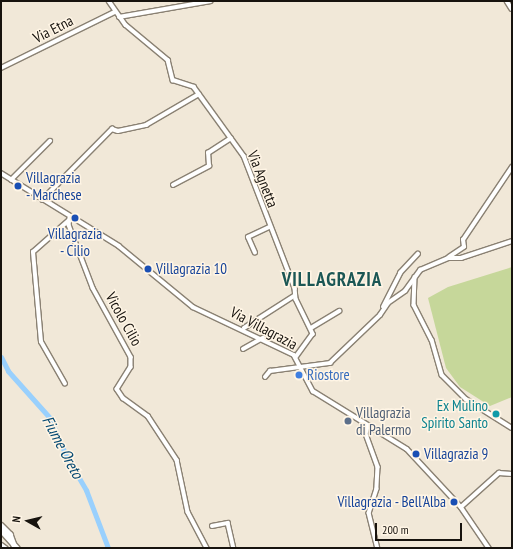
<!DOCTYPE html>
<html>
<head>
<meta charset="utf-8">
<style>
  body { margin:0 }
  #map { position:relative; width:513px; height:549px; overflow:hidden; background:#f1e8d8; font-family:"PT Sans Narrow",sans-serif }
  div>[style] { position:absolute }
  .green>* { inset:0; background:#c6d79a }
  .river>* { height:5px; margin:-2.5px; padding:0 2.5px; transform-origin:2.5px; border-radius:2.5px; background:#99d0fd }
  .roads { filter:drop-shadow(1px 0 #8a8173) drop-shadow(-1px 0 #8a8173) drop-shadow(0 1px #8a8173) drop-shadow(0 -1px #8a8173) }
  .minor>* { height:3.5px; margin:-1.75px; padding:0 1.75px; transform-origin:1.75px; border-radius:1.75px; background:#fff }
  .major>* { height:4.5px; margin:-2.25px; padding:0 2.25px; transform-origin:2.25px; border-radius:2.25px; background:#fff }
  .dots>* { width:11px; height:11px; translate:-50% -50%; box-sizing:border-box; border:2px solid #fff5e5; border-radius:50% }
  span { translate:-50% -50%; white-space:nowrap; text-align:center; line-height:1.15; -webkit-text-stroke:3px #fff5e5; paint-order:stroke }
  .street-label { font-size:15px; color:#17130e }
  .transit-label { font-size:15px; color:#164399 }
  .left { translate:0 -50%; text-align:left }
  .right { translate:-100% -50%; text-align:right }
  .shop-label { font-size:15px; color:#366cbe }
  .culture-label { font-size:15px; color:#0d838f }
  .service-label { font-size:15px; color:#4e5e75 }
  .water-label { font-size:16px; color:#074a73; font-style:italic }
  .district-label { font-size:19px; color:#1c5755; font-weight:700; letter-spacing:1px }
  .frame { position:absolute; inset:0; border:2px solid #17130e; pointer-events:none }
  .north { position:absolute; left:8px; top:501px; width:40px; height:40px; -webkit-text-stroke:3px #fff5e5; paint-order:stroke; rotate:278deg; font-size:11px; font-weight:700; line-height:16px; text-align:center; color:#17130e }
  .north::after { content:''; display:block; margin:auto; width:14px; height:18px; background:#17130e; clip-path:polygon(50% 0,100% 100%,50% 72%,0 100%) }
  .scale { position:absolute; left:375px; top:523px; width:87px; height:18px; box-sizing:border-box; border:2px solid #17130e; border-top:0; padding-left:5px; font-size:12px; line-height:14px; white-space:nowrap; color:#17130e; -webkit-text-stroke:3px #fff5e5; paint-order:stroke }
</style>
</head>
<body>
<div id="map">
  <div class="green">
    <i style="clip-path:polygon(512px 267px,512px 397px,490px 406px,460px 387px,446px 368px,428px 298px,448px 287px)"></i>
  </div>
  <div class="river">
    <i style="left:1px;top:357px;width:16px;rotate:63deg"></i>
    <i style="left:8px;top:371px;width:63px;rotate:48.2deg"></i>
    <i style="left:50px;top:418px;width:39px;rotate:67deg"></i>
    <i style="left:65px;top:454px;width:42px;rotate:59.7deg"></i>
    <i style="left:86px;top:490px;width:62px;rotate:69.2deg"></i>
  </div>
  <div class="roads">
    <div class="minor">
      <i style="left:109px;top:1px;width:29px;rotate:55deg"></i>
      <i style="left:126px;top:25px;width:55px;rotate:39.8deg"></i>
      <i style="left:168px;top:60px;width:21px;rotate:76deg"></i>
      <i style="left:173px;top:80px;width:22px;rotate:18deg"></i>
      <i style="left:194px;top:87px;width:85px;rotate:54.1deg"></i>
      <i style="left:244px;top:156px;width:142px;rotate:68.9deg"></i>
      <i style="left:295px;top:288px;width:11px;rotate:85deg"></i>
      <i style="left:296px;top:299px;width:39px;rotate:64deg"></i>
      <i style="left:313px;top:334px;width:29px;rotate:126deg"></i>
      <i style="left:507px;top:1px;width:9px;rotate:58deg"></i>
      <i style="left:119px;top:17px;width:93px;rotate:-9.9deg"></i>
      <i style="left:1px;top:68px;width:127px;rotate:-26.2deg"></i>
      <i style="left:1px;top:173px;width:139px;rotate:31.7deg"></i>
      <i style="left:119px;top:246px;width:96px;rotate:39.5deg"></i>
      <i style="left:193px;top:307px;width:112px;rotate:25.4deg"></i>
      <i style="left:294px;top:355px;width:41px;rotate:62.2deg"></i>
      <i style="left:313px;top:391px;width:110px;rotate:31.7deg"></i>
      <i style="left:407px;top:449px;width:79px;rotate:47deg"></i>
      <i style="left:461px;top:507px;width:50px;rotate:55.7deg"></i>
      <i style="left:11px;top:180px;width:55px;rotate:-45deg"></i>
      <i style="left:173px;top:185px;width:41px;rotate:-27.8deg"></i>
      <i style="left:209px;top:166px;width:13px;rotate:-94deg"></i>
      <i style="left:208px;top:153px;width:27px;rotate:-33deg"></i>
      <i style="left:42px;top:200px;width:100px;rotate:-45.4deg"></i>
      <i style="left:112px;top:129px;width:6px;rotate:18deg"></i>
      <i style="left:118px;top:131px;width:29px;rotate:-12deg"></i>
      <i style="left:146px;top:125px;width:61px;rotate:-30.3deg"></i>
      <i style="left:70px;top:218px;width:7px;rotate:98deg"></i>
      <i style="left:69px;top:225px;width:67px;rotate:69.1deg"></i>
      <i style="left:93px;top:288px;width:79px;rotate:61.2deg"></i>
      <i style="left:131px;top:357px;width:10px;rotate:90deg"></i>
      <i style="left:131px;top:367px;width:26px;rotate:122deg"></i>
      <i style="left:117px;top:389px;width:11px;rotate:56deg"></i>
      <i style="left:123px;top:398px;width:31px;rotate:36deg"></i>
      <i style="left:148px;top:416px;width:53px;rotate:56.6deg"></i>
      <i style="left:177px;top:460px;width:53px;rotate:78.1deg"></i>
      <i style="left:188px;top:512px;width:41px;rotate:62.2deg"></i>
      <i style="left:255px;top:253px;width:17px;rotate:-114deg"></i>
      <i style="left:248px;top:237px;width:23px;rotate:-25deg"></i>
      <i style="left:449px;top:257px;width:18px;rotate:-34deg"></i>
      <i style="left:464px;top:247px;width:7px;rotate:-98deg"></i>
      <i style="left:463px;top:240px;width:88px;rotate:-56.1deg"></i>
      <i style="left:415px;top:277px;width:28px;rotate:92deg"></i>
      <i style="left:414px;top:305px;width:39px;rotate:63deg"></i>
      <i style="left:432px;top:340px;width:36px;rotate:74deg"></i>
      <i style="left:442px;top:375px;width:34px;rotate:45deg"></i>
      <i style="left:466px;top:399px;width:54px;rotate:32.2deg"></i>
      <i style="left:383px;top:307px;width:38px;rotate:-63deg"></i>
      <i style="left:400px;top:273px;width:26px;rotate:-47deg"></i>
      <i style="left:244px;top:328px;width:59px;rotate:-32.6deg"></i>
      <i style="left:311px;top:328px;width:33px;rotate:-31deg"></i>
      <i style="left:243px;top:349px;width:23px;rotate:-29deg"></i>
      <i style="left:265px;top:377px;width:8px;rotate:-50deg"></i>
      <i style="left:270px;top:371px;width:61px;rotate:-7.6deg"></i>
      <i style="left:330px;top:363px;width:69px;rotate:-43.8deg"></i>
      <i style="left:380px;top:315px;width:14px;rotate:-56deg"></i>
      <i style="left:388px;top:303px;width:21px;rotate:-35deg"></i>
      <i style="left:405px;top:291px;width:26px;rotate:-54deg"></i>
      <i style="left:420px;top:270px;width:30px;rotate:-23deg"></i>
      <i style="left:448px;top:258px;width:13px"></i>
      <i style="left:461px;top:258px;width:54px;rotate:-18.4deg"></i>
      <i style="left:65px;top:384px;width:48px;rotate:-119.7deg"></i>
      <i style="left:41px;top:342px;width:90px;rotate:-95.1deg"></i>
      <i style="left:33px;top:252px;width:47px;rotate:-41.5deg"></i>
      <i style="left:368px;top:427px;width:7px;rotate:106deg"></i>
      <i style="left:366px;top:434px;width:35px;rotate:70deg"></i>
      <i style="left:378px;top:467px;width:22px;rotate:93deg"></i>
      <i style="left:377px;top:489px;width:25px;rotate:108deg"></i>
      <i style="left:369px;top:513px;width:36px;rotate:76deg"></i>
      <i style="left:461px;top:507px;width:51px;rotate:-41.8deg"></i>
      <i style="left:499px;top:473px;width:13px;rotate:4deg"></i>
      <i style="left:212px;top:526px;width:16px;rotate:-11deg"></i>
      <i style="left:228px;top:523px;width:26px;rotate:77deg"></i>
    </div>
    <div class="major">
      <i style="left:1px;top:525px;width:13px;rotate:45deg"></i>
      <i style="left:10px;top:534px;width:12px;rotate:70deg"></i>
      <i style="left:1px;top:530px;width:24px;rotate:48deg"></i>
      <i style="left:1px;top:545px;width:5px;rotate:37deg"></i>
    </div>
  </div>
  <div class="dots">
    <i style="left:18px;top:186px;background:#1a4fb4"></i>
    <i style="left:75px;top:218px;background:#1a4fb4"></i>
    <i style="left:148px;top:269px;background:#1a4fb4"></i>
    <i style="left:299px;top:375px;background:#3f7fe0"></i>
    <i style="left:496px;top:414px;background:#0f9aa8"></i>
    <i style="left:348px;top:421px;background:#5c6f8a"></i>
    <i style="left:416px;top:454px;background:#1a4fb4"></i>
    <i style="left:454px;top:502px;background:#1a4fb4"></i>
  </div>
  <div class="street-label">
    <span style="left:53px;top:29px;rotate:-27deg">Via Etna</span>
    <span style="left:263px;top:179px;rotate:69deg">Via Agnetta</span>
    <span style="left:124px;top:319px;rotate:61deg">Vicolo Cilio</span>
    <span style="left:264px;top:328px;rotate:28deg">Via Villagrazia</span>
  </div>
  <div class="transit-label">
    <span class="left" style="left:26px;top:186px">Villagrazia<br>- Marchese</span>
    <span style="left:75px;top:242px">Villagrazia<br>- Cilio</span>
    <span class="left" style="left:156px;top:269px">Villagrazia 10</span>
    <span class="left" style="left:424px;top:454px">Villagrazia 9</span>
    <span class="right" style="left:446px;top:502px">Villagrazia - Bell'Alba</span>
  </div>
  <div class="shop-label">
    <span class="left" style="left:307px;top:375px">Riostore</span>
  </div>
  <div class="culture-label">
    <span class="right" style="left:488px;top:414px">Ex Mulino<br>Spirito Santo</span>
  </div>
  <div class="service-label">
    <span class="left" style="left:356px;top:421px">Villagrazia<br>di Palermo</span>
  </div>
  <div class="water-label">
    <span style="left:63px;top:447px;rotate:62deg">Fiume Oreto</span>
  </div>
  <div class="district-label">
    <span style="left:332px;top:280px">VILLAGRAZIA</span>
  </div>
  <div class="frame"></div>
  <div class="north">N</div>
  <div class="scale">200 m</div>
</div>
</body>
</html>
